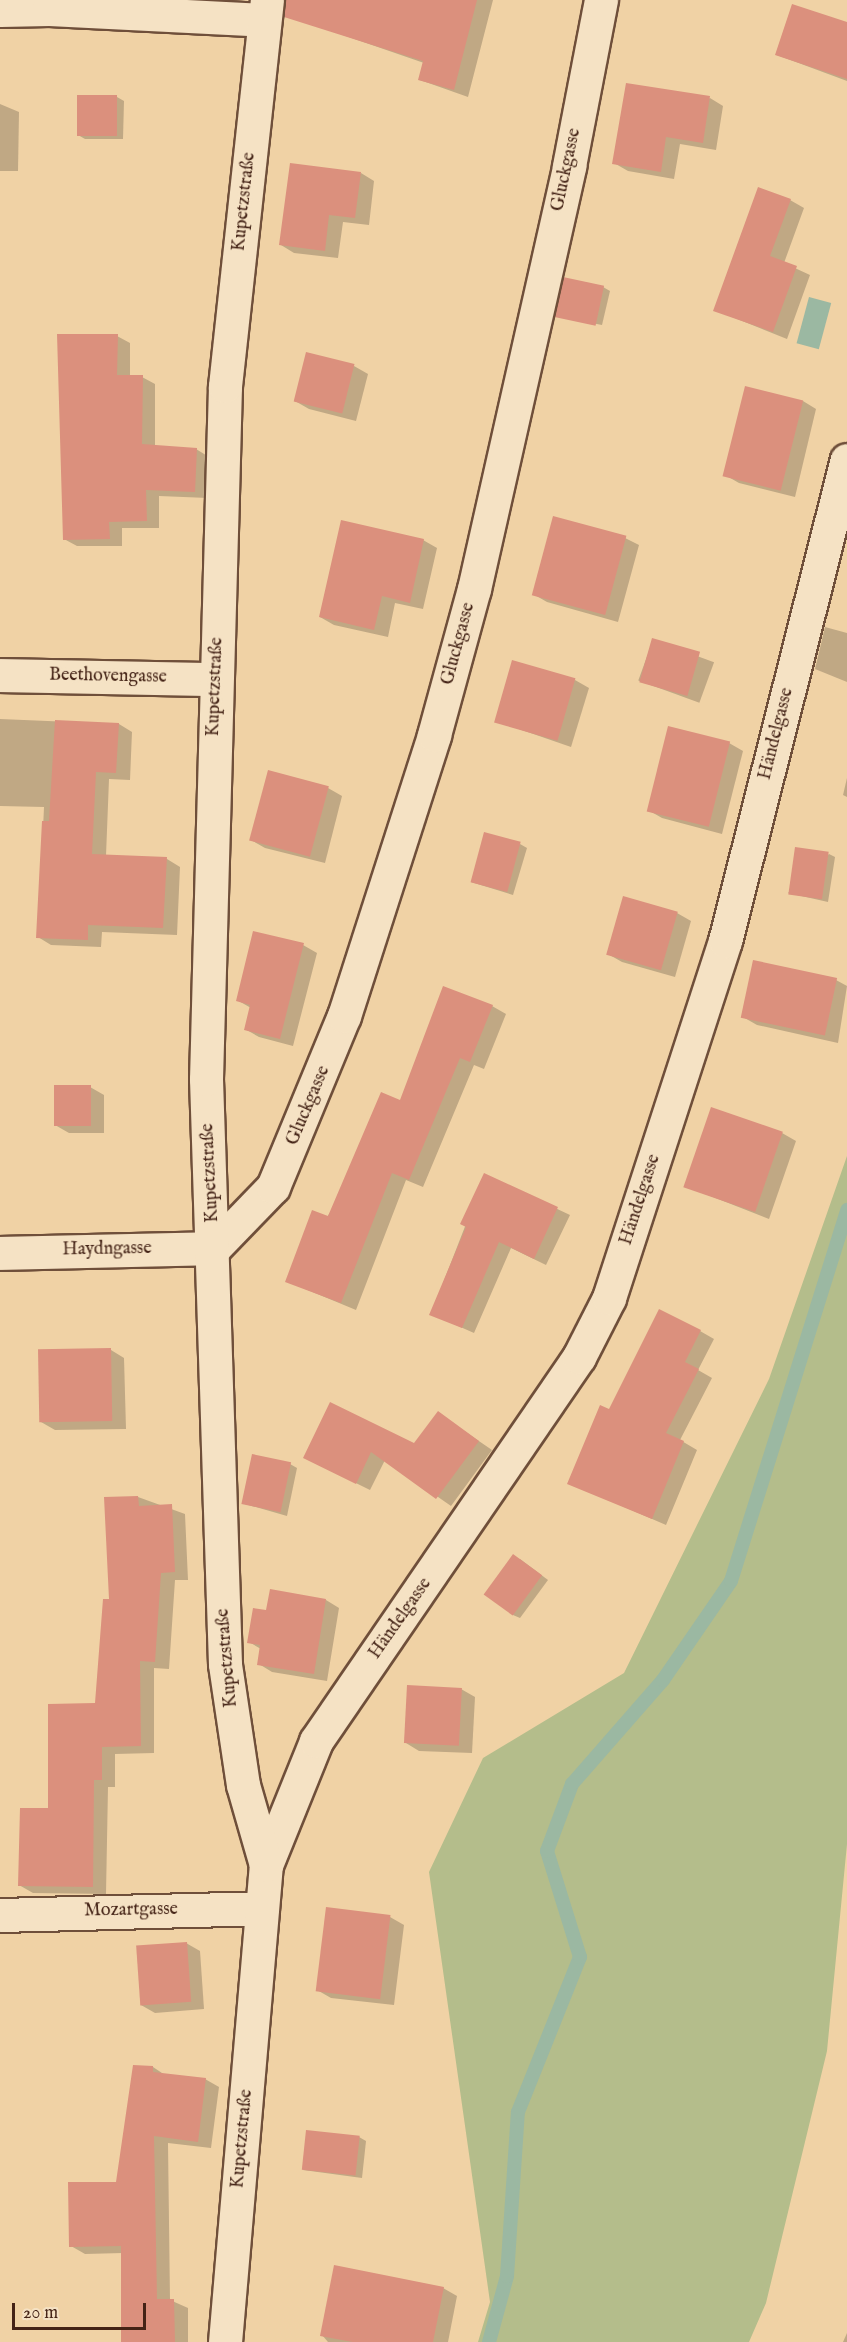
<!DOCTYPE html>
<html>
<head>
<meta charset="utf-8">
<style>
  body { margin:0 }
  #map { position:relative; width:847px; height:2342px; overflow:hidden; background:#f0d2a5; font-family:"IM FELL English",serif }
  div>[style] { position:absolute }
  .green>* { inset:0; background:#b4bd8b }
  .water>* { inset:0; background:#9bb8a2; transform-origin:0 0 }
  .shadow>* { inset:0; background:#0003; transform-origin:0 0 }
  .stream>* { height:14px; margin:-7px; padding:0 7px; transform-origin:7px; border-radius:7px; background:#9bb8a2 }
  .building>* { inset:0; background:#db907d; transform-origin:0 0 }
  .roads { filter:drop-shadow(2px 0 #6f4f3a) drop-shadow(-2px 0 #6f4f3a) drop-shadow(0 2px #6f4f3a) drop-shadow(0 -2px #6f4f3a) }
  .minor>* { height:33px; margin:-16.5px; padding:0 16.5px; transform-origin:16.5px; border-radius:16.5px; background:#f5e2c4 }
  span { translate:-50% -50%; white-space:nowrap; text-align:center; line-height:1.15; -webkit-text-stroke:4.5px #f5e2c4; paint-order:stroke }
  .street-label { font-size:18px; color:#442316 }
  .scale { position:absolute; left:12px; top:2303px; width:134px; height:27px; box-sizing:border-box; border:3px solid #442316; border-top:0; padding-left:8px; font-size:18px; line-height:21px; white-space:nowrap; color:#442316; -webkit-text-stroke:4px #f5e2c4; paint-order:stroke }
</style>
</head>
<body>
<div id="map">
  <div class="green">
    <i style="clip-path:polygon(847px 1156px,847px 1844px,827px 2051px,766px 2303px,749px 2342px,478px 2342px,490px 2302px,429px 1872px,483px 1758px,624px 1673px,769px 1379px)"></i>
  </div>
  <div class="water">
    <i style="left:809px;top:297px;width:23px;height:48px;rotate:15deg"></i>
  </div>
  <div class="shadow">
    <i style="clip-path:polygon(322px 0,493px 0,468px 97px,420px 80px,424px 63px,314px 25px)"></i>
    <i style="clip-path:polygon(847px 24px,847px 81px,777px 55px)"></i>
    <i style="clip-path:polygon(117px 97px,124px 101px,123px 139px,85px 139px,78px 135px)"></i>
    <i style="clip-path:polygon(710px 98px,723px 106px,716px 150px,680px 144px,674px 179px,628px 171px,614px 163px)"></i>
    <i style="clip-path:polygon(0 104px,19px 112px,18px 171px,0 171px)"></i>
    <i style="clip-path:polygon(361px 173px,374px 181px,369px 225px,343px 222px,338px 258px,294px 253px,281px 245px)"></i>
    <i style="clip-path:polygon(790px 200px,804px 208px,784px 263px,810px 275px,787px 339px,715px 310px)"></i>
    <i style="clip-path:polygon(603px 287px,610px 291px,602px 325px,556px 316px)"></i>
    <i style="clip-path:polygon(117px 336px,130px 343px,130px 377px,142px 377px,155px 384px,155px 446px,196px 449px,209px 457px,208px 498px,159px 496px,159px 528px,122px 528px,122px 546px,77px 546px,64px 539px)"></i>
    <i style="clip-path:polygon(354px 366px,368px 374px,356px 421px,309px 409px,295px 401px)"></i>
    <i style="clip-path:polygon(803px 401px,816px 409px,795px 497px,739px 483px,725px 475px)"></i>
    <i style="clip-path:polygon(625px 538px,639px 545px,618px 622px,547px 602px,533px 594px)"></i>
    <i style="clip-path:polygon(423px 540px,437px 548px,423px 609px,395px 603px,388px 637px,334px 625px,320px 617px)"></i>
    <i style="clip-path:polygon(825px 627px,847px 633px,847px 682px,815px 669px)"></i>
    <i style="left:653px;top:640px;width:65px;height:43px;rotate:20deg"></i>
    <i style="clip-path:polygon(575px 680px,589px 688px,571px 747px,496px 721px)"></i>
    <i style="clip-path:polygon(0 719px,119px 724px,132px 732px,130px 780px,109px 779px,106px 856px,167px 859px,180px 867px,177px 935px,102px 932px,101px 947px,51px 945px,38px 937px,44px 807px,0 806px)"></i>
    <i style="clip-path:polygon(729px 743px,743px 751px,722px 834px,662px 818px,648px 810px)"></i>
    <i style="clip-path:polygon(847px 778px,847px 797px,843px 795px)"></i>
    <i style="clip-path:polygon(328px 788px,342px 796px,325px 863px,265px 848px,251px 840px)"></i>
    <i style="clip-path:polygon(520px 844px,527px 848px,513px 895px,471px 882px)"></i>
    <i style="clip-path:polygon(829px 854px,835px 857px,828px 902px,788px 893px)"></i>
    <i style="clip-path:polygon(677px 913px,691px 921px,675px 977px,622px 962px,608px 954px)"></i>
    <i style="clip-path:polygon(303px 945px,317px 953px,293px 1046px,259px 1037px,245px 1029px,251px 1008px,237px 1000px)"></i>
    <i style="clip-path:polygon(836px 980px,847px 986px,838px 1043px,757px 1025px,743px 1017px)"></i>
    <i style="clip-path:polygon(492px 1006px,506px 1014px,484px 1069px,474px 1065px,423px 1187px,406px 1180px,356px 1310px,286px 1281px,401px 1102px)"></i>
    <i style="clip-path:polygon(90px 1087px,104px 1095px,104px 1133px,69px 1133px,55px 1125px)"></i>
    <i style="clip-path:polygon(782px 1133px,796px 1141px,769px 1219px,685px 1186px)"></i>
    <i style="clip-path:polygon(485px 1175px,570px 1215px,546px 1265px,511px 1248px,474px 1333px,431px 1314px)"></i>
    <i style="clip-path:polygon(700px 1331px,714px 1339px,698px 1370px,712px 1378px,680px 1440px,697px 1450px,666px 1525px,569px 1483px,610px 1411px)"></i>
    <i style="clip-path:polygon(111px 1350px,124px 1358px,126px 1429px,55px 1430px,41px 1422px)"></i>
    <i style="clip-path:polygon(438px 1413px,492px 1450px,451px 1506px,385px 1460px,370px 1490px,305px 1458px,415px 1444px)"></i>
    <i style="clip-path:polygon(290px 1464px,297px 1468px,287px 1516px,245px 1504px)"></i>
    <i style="clip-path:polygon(138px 1497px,185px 1514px,188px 1580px,175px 1580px,169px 1669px,154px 1668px,154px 1753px,115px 1754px,115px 1787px,108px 1787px,106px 1894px,33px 1893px,19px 1885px,97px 1705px,110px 1601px)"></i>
    <i style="clip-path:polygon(520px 1559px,548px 1580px,520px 1618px,513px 1615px)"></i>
    <i style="clip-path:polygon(326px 1600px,339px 1608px,327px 1681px,272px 1672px,259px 1664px,261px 1649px,249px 1642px,268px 1611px)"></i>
    <i style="clip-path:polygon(461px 1689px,475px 1697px,472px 1753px,419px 1751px,406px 1743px)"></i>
    <i style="clip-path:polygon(390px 1917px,404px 1925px,394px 2005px,331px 1998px,317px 1990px)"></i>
    <i style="clip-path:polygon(186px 1943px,200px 1951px,204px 2009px,155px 2013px,141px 2005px)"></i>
    <i style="clip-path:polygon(153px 2067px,165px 2075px,205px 2079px,219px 2087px,211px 2148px,168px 2143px,170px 2300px,188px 2308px,188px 2342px,123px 2342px,123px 2253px,85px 2254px,71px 2246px,118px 2183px)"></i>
    <i style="clip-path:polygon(359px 2137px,366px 2141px,362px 2178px,303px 2170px)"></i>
    <i style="clip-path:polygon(443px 2288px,457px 2296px,448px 2342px,328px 2342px,322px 2335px)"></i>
    <i style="clip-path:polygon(847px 2333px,847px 2342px,843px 2342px)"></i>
  </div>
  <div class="stream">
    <i style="left:489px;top:2342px;width:68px;rotate:-74.7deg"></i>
    <i style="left:507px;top:2276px;width:164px;rotate:-86.2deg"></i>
    <i style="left:518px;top:2112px;width:167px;rotate:-68.2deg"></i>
    <i style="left:580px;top:1957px;width:111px;rotate:-107.3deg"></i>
    <i style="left:547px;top:1851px;width:72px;rotate:-69.5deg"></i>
    <i style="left:572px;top:1784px;width:138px;rotate:-48.8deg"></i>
    <i style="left:663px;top:1680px;width:120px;rotate:-55.5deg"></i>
    <i style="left:731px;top:1581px;width:389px;rotate:-72.6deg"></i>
  </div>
  <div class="building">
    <i style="clip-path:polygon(285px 0,477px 0,454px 90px,418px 80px,423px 61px,284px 17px)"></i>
    <i style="clip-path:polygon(792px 4px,847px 22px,847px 79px,775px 55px)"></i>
    <i style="clip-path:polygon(626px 83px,710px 96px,703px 143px,666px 137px,661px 172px,612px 164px)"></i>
    <i style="left:117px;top:95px;width:41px;height:40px;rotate:90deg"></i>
    <i style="clip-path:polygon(290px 163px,361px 172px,355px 218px,329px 215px,325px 251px,279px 245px)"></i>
    <i style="clip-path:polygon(758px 187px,791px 199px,770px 256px,797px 266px,773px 332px,713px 311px)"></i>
    <i style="left:563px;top:277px;width:42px;height:41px;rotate:12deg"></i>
    <i style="clip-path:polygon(57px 334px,118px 334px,117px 375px,143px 375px,142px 444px,197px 448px,195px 492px,146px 490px,147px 521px,109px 522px,110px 539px,63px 540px)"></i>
    <i style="left:306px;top:352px;width:50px;height:51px;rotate:14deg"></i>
    <i style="left:745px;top:386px;width:60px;height:93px;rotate:14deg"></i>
    <i style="left:553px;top:516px;width:76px;height:82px;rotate:15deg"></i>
    <i style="clip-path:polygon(341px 520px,424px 539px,410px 603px,382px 596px,374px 630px,319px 617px)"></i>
    <i style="left:652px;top:638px;width:50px;height:46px;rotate:16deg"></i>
    <i style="left:512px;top:660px;width:66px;height:65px;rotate:16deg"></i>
    <i style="clip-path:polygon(55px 720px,119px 723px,116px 773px,96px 772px,92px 854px,167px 857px,163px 928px,88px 925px,88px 940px,36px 938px,42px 821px,49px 821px)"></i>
    <i style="left:668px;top:726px;width:64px;height:88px;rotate:14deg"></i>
    <i style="left:268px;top:770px;width:63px;height:73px;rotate:15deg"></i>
    <i style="left:484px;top:832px;width:38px;height:52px;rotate:15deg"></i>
    <i style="left:795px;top:847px;width:34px;height:48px;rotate:8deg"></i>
    <i style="left:623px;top:896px;width:57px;height:61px;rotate:16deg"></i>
    <i style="clip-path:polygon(253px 931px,304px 943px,280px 1039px,244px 1030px,250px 1005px,236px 1001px)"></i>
    <i style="left:753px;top:960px;width:86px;height:59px;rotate:12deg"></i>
    <i style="clip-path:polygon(443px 986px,493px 1005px,470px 1062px,460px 1058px,409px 1180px,392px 1173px,341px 1303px,285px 1282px,312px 1210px,328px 1216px,381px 1092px,400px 1100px)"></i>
    <i style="left:54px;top:1085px;width:37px;height:41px"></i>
    <i style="left:711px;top:1107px;width:76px;height:85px;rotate:19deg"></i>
    <i style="clip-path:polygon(484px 1173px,558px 1207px,534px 1259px,499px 1242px,462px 1328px,429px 1315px,466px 1227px,460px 1224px)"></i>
    <i style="clip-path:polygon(659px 1309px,701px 1330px,685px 1362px,699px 1369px,666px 1433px,684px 1441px,652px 1519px,567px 1484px,600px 1405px,609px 1409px)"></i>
    <i style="left:111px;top:1348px;width:73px;height:73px;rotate:89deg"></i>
    <i style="clip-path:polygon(330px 1402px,414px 1443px,438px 1411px,479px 1441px,436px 1499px,371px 1452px,356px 1484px,303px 1458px)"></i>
    <i style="left:252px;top:1454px;width:40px;height:51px;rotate:12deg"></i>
    <i style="clip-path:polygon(138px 1496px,139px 1506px,172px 1504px,175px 1572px,161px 1573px,155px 1662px,140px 1661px,141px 1746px,102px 1747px,102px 1780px,94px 1780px,93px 1887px,18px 1886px,20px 1808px,48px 1808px,48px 1704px,95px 1703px,103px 1599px,109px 1599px,104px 1497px)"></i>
    <i style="left:513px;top:1554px;width:36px;height:50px;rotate:36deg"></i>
    <i style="clip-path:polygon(270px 1589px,326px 1599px,314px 1674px,257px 1665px,260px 1645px,247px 1643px,253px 1608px,266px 1610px)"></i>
    <i style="left:407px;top:1685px;width:55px;height:58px;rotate:3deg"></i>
    <i style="left:326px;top:1907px;width:65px;height:85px;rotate:7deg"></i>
    <i style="left:187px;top:1942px;width:60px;height:51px;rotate:86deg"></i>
    <i style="clip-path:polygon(133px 2065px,153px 2066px,153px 2072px,206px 2078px,198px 2142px,154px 2136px,157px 2299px,174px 2299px,175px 2342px,121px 2342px,121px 2246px,69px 2247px,68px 2182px,116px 2182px)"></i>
    <i style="left:306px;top:2130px;width:54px;height:40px;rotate:6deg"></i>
    <i style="clip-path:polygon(334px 2265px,444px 2287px,433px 2342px,353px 2342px,320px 2336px)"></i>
  </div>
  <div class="roads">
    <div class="minor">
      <i style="left:0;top:10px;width:49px;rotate:-1.2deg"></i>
      <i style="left:49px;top:9px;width:215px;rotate:2.9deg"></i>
      <i style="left:0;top:675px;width:216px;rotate:1.1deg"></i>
      <i style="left:0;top:1253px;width:214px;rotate:-1.3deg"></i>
      <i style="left:214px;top:1248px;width:85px;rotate:-46deg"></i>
      <i style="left:273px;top:1187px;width:185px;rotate:-67.5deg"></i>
      <i style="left:344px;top:1016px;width:295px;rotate:-72.2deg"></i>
      <i style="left:434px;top:735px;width:151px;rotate:-74.7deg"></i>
      <i style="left:474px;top:589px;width:434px;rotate:-77.3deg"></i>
      <i style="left:569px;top:166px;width:169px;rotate:-79.1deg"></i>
      <i style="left:266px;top:1865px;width:134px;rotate:-68deg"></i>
      <i style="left:316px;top:1741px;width:465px;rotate:-55.6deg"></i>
      <i style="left:579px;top:1357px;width:66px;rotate:-63deg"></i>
      <i style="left:609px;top:1298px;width:375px;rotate:-72deg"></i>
      <i style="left:725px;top:941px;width:496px;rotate:-75.8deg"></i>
      <i style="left:0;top:1915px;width:262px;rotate:-1.5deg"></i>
      <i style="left:225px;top:2342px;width:479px;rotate:-85.1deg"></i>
      <i style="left:266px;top:1865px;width:83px;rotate:-106deg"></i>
      <i style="left:243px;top:1785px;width:122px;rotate:-98.5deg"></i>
      <i style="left:225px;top:1664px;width:585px;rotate:-91.86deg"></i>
      <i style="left:206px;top:1079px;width:693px;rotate:-88.43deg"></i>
      <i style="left:225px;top:386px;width:388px;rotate:-83.8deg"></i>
    </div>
  </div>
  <div class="street-label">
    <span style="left:567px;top:170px;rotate:-78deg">Gluckgasse</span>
    <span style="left:245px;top:202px;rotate:-84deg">Kupetzstraße</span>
    <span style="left:459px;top:644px;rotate:-75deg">Gluckgasse</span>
    <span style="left:108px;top:677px;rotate:1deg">Beethovengasse</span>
    <span style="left:216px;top:687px;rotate:-88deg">Kupetzstraße</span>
    <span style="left:777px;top:734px;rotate:-76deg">Händelgasse</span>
    <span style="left:309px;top:1106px;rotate:-67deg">Gluckgasse</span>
    <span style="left:211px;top:1173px;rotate:-93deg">Kupetzstraße</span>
    <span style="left:641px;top:1200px;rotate:-72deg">Händelgasse</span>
    <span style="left:107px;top:1250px;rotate:-1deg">Haydngasse</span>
    <span style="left:401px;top:1619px;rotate:-55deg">Händelgasse</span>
    <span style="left:228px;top:1658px;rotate:-95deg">Kupetzstraße</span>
    <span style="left:131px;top:1911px;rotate:-1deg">Mozartgasse</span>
    <span style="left:243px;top:2139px;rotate:-85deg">Kupetzstraße</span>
  </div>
  <div class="scale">20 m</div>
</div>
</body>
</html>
